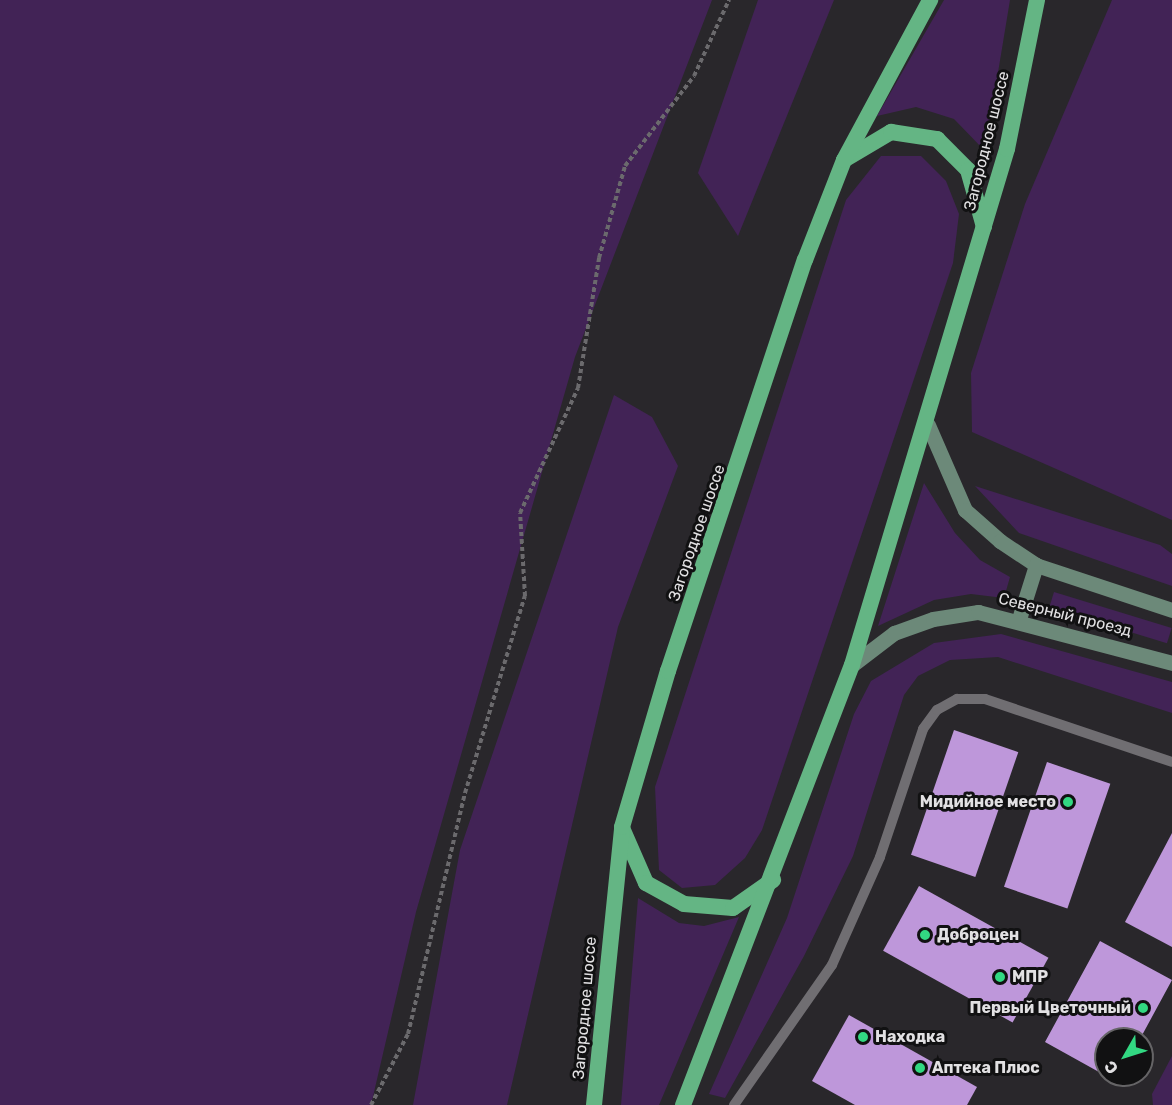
<!DOCTYPE html>
<html>
<head>
<meta charset="utf-8">
<style>
  body { margin:0 }
  #map { position:relative; width:1172px; height:1105px; overflow:hidden; background:#29272b; font-family:Rubik,sans-serif }
  div>[style] { position:absolute }
  .green>* { inset:0; background:#422356; transform-origin:0 0 }
  .building>* { inset:0; background:#be97da; transform-origin:0 0 }
  .path>* { height:4px; margin-top:-2px; transform-origin:0; background:repeating-linear-gradient(90deg,#6b6a6d 0 4.5px,transparent 0 7.5px) }
  .service>* { height:10px; margin:-5px; padding:0 5px; transform-origin:5px; border-radius:5px; background:#706e72 }
  .secondary>* { height:15px; margin:-7.5px; padding:0 7.5px; transform-origin:7.5px; border-radius:7.5px; background:#6c8979 }
  .trunk>* { height:16px; margin:-8px; padding:0 8px; transform-origin:8px; border-radius:8px; background:#64b584 }
  .dots>* { width:16px; height:16px; translate:-50% -50%; box-sizing:border-box; border:3px solid #111112; border-radius:50% }
  span { translate:-50% -50%; white-space:nowrap; text-align:center; line-height:1.15; -webkit-text-stroke:6px #111112; paint-order:stroke }
  .street-label { font-size:16px; color:#e2e1e3 }
  .poi-label { font-size:16px; color:#e2e1e3; font-weight:700 }
  .right { translate:-100% -50%; text-align:right }
  .left { translate:0 -50%; text-align:left }
  .north { position:absolute; left:1094px; top:1027px; width:60px; height:60px; box-sizing:border-box; background:#111112; border:2px solid #656466; border-radius:50%; rotate:231deg; font-size:16px; font-weight:700; line-height:24px; text-align:center; color:#e2e1e3 }
  .north::after { content:''; display:block; margin:auto; width:21px; height:27px; background:#32d882; clip-path:polygon(50% 0,100% 100%,50% 72%,0 100%) }
</style>
</head>
<body>
<div id="map">
  <div class="green">
    <i style="clip-path:polygon(0 0,712px 0,575px 357px,416px 912px,371px 1105px,0 1105px)"></i>
    <i style="clip-path:polygon(758px 0,834px 0,738px 236px,698px 173px)"></i>
    <i style="clip-path:polygon(944px 0,1010px 0,985px 151px,954px 119px,916px 107px,877px 116px)"></i>
    <i style="clip-path:polygon(1112px 0,1172px 0,1172px 520px,972px 432px,971px 373px,1025px 204px)"></i>
    <i style="clip-path:polygon(881px 156px,921px 156px,946px 181px,959px 214px,953px 263px,762px 830px,745px 858px,715px 885px,682px 888px,659px 870px,655px 787px,846px 200px)"></i>
    <i style="clip-path:polygon(614px 395px,652px 417px,678px 466px,618px 627px,507px 1105px,413px 1105px,460px 850px)"></i>
    <i style="clip-path:polygon(924px 483px,955px 533px,980px 560px,1010px 577px,1004px 598px,971px 594px,934px 600px,878px 626px)"></i>
    <i style="clip-path:polygon(975px 486px,1160px 545px,1172px 554px,1172px 586px,1019px 533px)"></i>
    <i style="left:1054px;top:592px;width:123px;height:16px;rotate:17deg"></i>
    <i style="clip-path:polygon(1001px 634px,1172px 682px,1172px 713px,998px 657px,950px 660px,918px 676px,904px 695px,853px 856px,804px 956px,725px 1098px,709px 1094px,787px 918px,854px 714px,871px 681px,934px 643px)"></i>
    <i style="clip-path:polygon(638px 898px,679px 923px,704px 926px,739px 917px,659px 1105px,621px 1105px)"></i>
    <i style="clip-path:polygon(1172px 1056px,1172px 1105px,1153px 1105px,1152px 1094px)"></i>
  </div>
  <div class="building">
    <i style="left:954px;top:730px;width:68px;height:132px;rotate:19deg"></i>
    <i style="left:1047px;top:762px;width:67px;height:132px;rotate:19deg"></i>
    <i style="clip-path:polygon(1172px 833px,1172px 947px,1125px 922px)"></i>
    <i style="left:919px;top:886px;width:148px;height:74px;rotate:29deg"></i>
    <i style="clip-path:polygon(1100px 941px,1172px 980px,1140px 1039px,1106px 1039px,1106px 1075px,1121px 1075px,1117px 1082px,1045px 1042px)"></i>
    <i style="clip-path:polygon(849px 1015px,977px 1087px,967px 1105px,855px 1105px,812px 1081px)"></i>
  </div>
  <div class="path">
    <i style="left:371px;top:1105px;width:80px;rotate:-62.5deg"></i>
    <i style="left:408px;top:1034px;width:248px;rotate:-76.7deg"></i>
    <i style="left:465px;top:793px;width:206px;rotate:-73.1deg"></i>
    <i style="left:525px;top:596px;width:83px;rotate:-93.4deg"></i>
    <i style="left:520px;top:513px;width:138px;rotate:-65.1deg"></i>
    <i style="left:578px;top:388px;width:132px;rotate:-80.8deg"></i>
    <i style="left:599px;top:258px;width:96px;rotate:-74.2deg"></i>
    <i style="left:625px;top:166px;width:113px;rotate:-52.5deg"></i>
    <i style="left:694px;top:76px;width:84px;rotate:-65.3deg"></i>
  </div>
  <div class="service">
    <i style="left:734px;top:1105px;width:171px;rotate:-55deg"></i>
    <i style="left:832px;top:965px;width:118px;rotate:-66deg"></i>
    <i style="left:880px;top:857px;width:135px;rotate:-71.4deg"></i>
    <i style="left:923px;top:729px;width:24px;rotate:-54deg"></i>
    <i style="left:937px;top:710px;width:23px;rotate:-29deg"></i>
    <i style="left:957px;top:699px;width:28px"></i>
    <i style="left:985px;top:699px;width:197px;rotate:18.6deg"></i>
  </div>
  <div class="secondary">
    <i style="left:928px;top:425px;width:93px;rotate:66.5deg"></i>
    <i style="left:965px;top:510px;width:47px;rotate:41.5deg"></i>
    <i style="left:1000px;top:541px;width:43px;rotate:33.7deg"></i>
    <i style="left:1036px;top:565px;width:143px;rotate:18.3deg"></i>
    <i style="left:1019px;top:619px;width:57px;rotate:-72.5deg"></i>
    <i style="left:852px;top:665px;width:53px;rotate:-37.3deg"></i>
    <i style="left:894px;top:633px;width:41px;rotate:-19.7deg"></i>
    <i style="left:933px;top:619px;width:46px;rotate:-8.8deg"></i>
    <i style="left:978px;top:612px;width:201px;rotate:14.7deg"></i>
  </div>
  <div class="trunk">
    <i style="left:844px;top:160px;width:55px;rotate:-30.8deg"></i>
    <i style="left:891px;top:132px;width:47px;rotate:8.7deg"></i>
    <i style="left:937px;top:139px;width:44px;rotate:45deg"></i>
    <i style="left:968px;top:170px;width:59px;rotate:74.3deg"></i>
    <i style="left:622px;top:828px;width:60px;rotate:66.4deg"></i>
    <i style="left:646px;top:883px;width:43px;rotate:28.9deg"></i>
    <i style="left:684px;top:904px;width:49px;rotate:4.7deg"></i>
    <i style="left:733px;top:908px;width:49px;rotate:-35deg"></i>
    <i style="left:594px;top:1105px;width:279px;rotate:-84.2deg"></i>
    <i style="left:622px;top:827px;width:163px;rotate:-73.6deg"></i>
    <i style="left:668px;top:671px;width:433px;rotate:-71.6deg"></i>
    <i style="left:805px;top:260px;width:107px;rotate:-68.7deg"></i>
    <i style="left:844px;top:160px;width:182px;rotate:-61.7deg"></i>
    <i style="left:683px;top:1105px;width:471px;rotate:-69deg"></i>
    <i style="left:852px;top:665px;width:539px;rotate:-73.28deg"></i>
    <i style="left:1007px;top:149px;width:152px;rotate:-78.6deg"></i>
  </div>
  <div class="dots">
    <i style="left:1068px;top:802px;background:#32d882"></i>
    <i style="left:925px;top:935px;background:#32d882"></i>
    <i style="left:1000px;top:977px;background:#32d882"></i>
    <i style="left:1143px;top:1008px;background:#32d882"></i>
    <i style="left:863px;top:1037px;background:#32d882"></i>
    <i style="left:920px;top:1068px;background:#32d882"></i>
  </div>
  <div class="street-label">
    <span style="left:987px;top:141px;rotate:-76deg">Загородное шоссе</span>
    <span style="left:697px;top:533px;rotate:-71deg">Загородное шоссе</span>
    <span style="left:1065px;top:615px;rotate:14deg">Северный проезд</span>
    <span style="left:585px;top:1008px;rotate:-85deg">Загородное шоссе</span>
  </div>
  <div class="poi-label">
    <span class="right" style="left:1056px;top:802px">Мидийное место</span>
    <span class="left" style="left:937px;top:935px">Доброцен</span>
    <span class="left" style="left:1012px;top:977px">МПР</span>
    <span class="right" style="left:1131px;top:1008px">Первый Цветочный</span>
    <span class="left" style="left:875px;top:1037px">Находка</span>
    <span class="left" style="left:932px;top:1068px">Аптека Плюс</span>
  </div>
  <div class="north">С</div>
</div>
</body>
</html>
